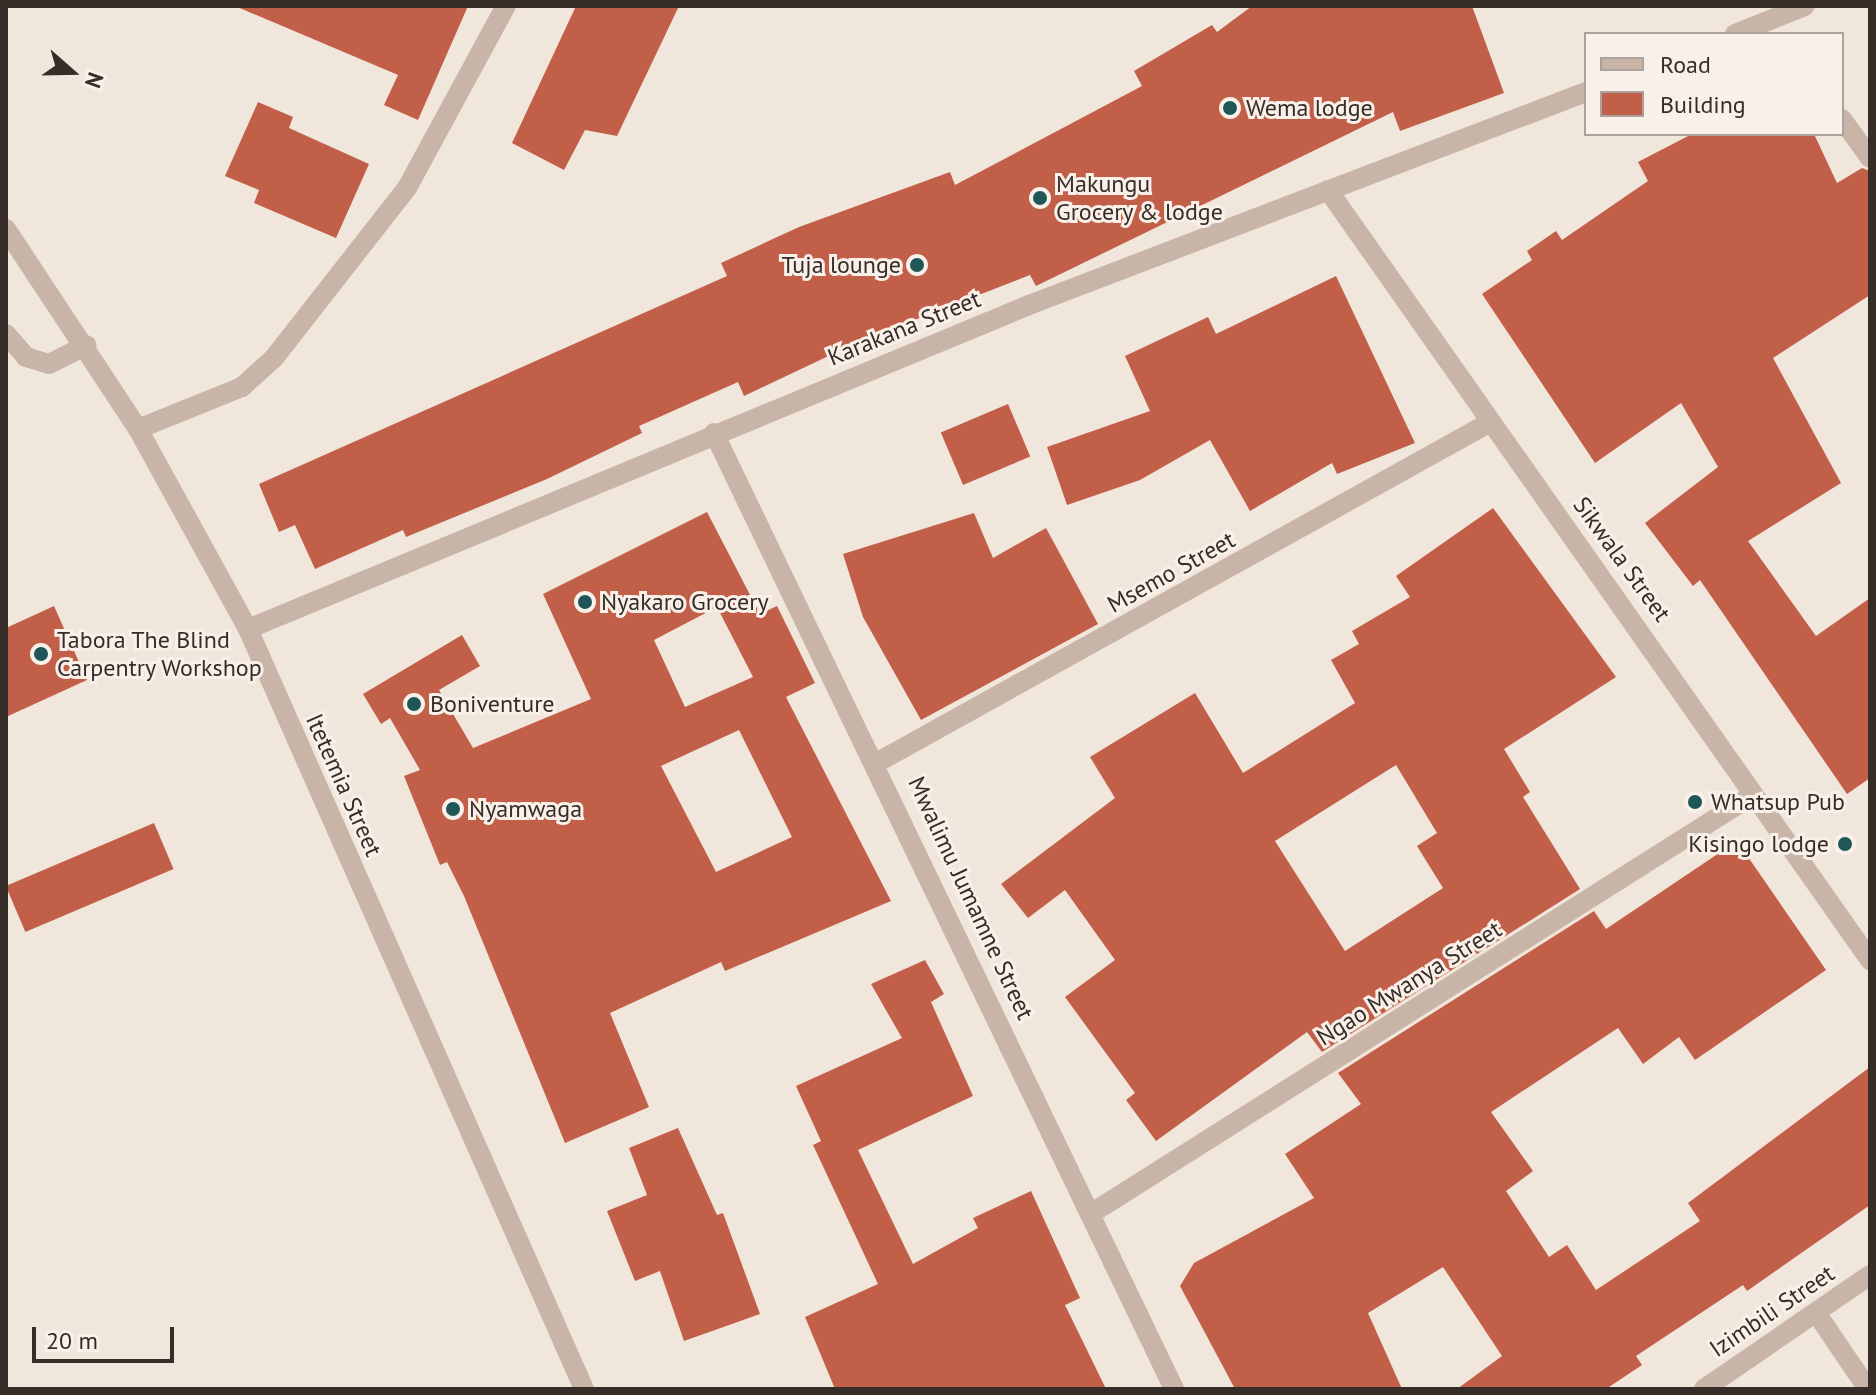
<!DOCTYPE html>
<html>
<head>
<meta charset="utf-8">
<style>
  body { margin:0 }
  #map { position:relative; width:1876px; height:1395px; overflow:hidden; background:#f1e6dc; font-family:"PT Sans",sans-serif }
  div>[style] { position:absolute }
  .building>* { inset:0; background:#c25f49; transform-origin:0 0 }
  .minor>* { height:20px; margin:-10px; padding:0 10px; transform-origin:10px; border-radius:10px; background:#c9b5a8 }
  .dots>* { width:22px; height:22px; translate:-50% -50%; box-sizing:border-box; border:4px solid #f9f0e9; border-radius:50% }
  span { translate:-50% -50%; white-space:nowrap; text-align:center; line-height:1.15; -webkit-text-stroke:6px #f9f0e9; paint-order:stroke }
  .poi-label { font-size:24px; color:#362c28 }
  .left { translate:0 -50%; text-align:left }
  .right { translate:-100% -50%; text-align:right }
  .street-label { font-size:24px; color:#362c28 }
  .frame { position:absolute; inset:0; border:8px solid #362c28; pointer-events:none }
  .legend { position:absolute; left:1584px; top:32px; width:260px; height:104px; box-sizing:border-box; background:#f9f0e9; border:2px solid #aba29c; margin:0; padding:10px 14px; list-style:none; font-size:24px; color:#362c28 }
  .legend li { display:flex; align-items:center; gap:16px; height:40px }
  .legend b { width:40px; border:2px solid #aba29c }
  .north { position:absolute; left:32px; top:32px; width:80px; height:80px; -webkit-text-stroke:6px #f9f0e9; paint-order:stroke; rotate:110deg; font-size:22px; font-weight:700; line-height:32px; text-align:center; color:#362c28 }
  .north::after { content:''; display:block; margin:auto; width:28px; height:36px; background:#362c28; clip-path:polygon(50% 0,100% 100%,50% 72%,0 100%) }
  .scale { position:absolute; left:32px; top:1327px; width:142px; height:36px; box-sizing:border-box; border:4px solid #362c28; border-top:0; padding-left:10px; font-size:24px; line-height:28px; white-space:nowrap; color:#362c28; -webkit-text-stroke:6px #f9f0e9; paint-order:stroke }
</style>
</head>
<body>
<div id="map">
  <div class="building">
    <i style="clip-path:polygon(235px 6px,468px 6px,418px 120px,384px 105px,398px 75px)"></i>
    <i style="clip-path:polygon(576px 6px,679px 6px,617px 136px,585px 130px,564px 170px,512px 143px)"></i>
    <i style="clip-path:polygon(1252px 6px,1472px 6px,1504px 93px,1400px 131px,1393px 112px,1036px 286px,1030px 275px,858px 342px,744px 396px,738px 382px,639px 426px,642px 433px,547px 479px,406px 537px,403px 530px,315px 569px,295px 525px,279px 532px,259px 484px,727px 276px,721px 263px,799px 227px,950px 172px,955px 185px,1142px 86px,1134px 71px,1212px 25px,1217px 32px)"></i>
    <i style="clip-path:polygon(258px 102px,293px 117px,289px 128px,369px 164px,336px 238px,254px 203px,259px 190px,225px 176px)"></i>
    <i style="clip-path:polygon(1692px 134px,1814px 134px,1837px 183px,1862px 168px,1870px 171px,1870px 295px,1773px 358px,1841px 483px,1748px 541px,1816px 636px,1870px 598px,1870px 778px,1847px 794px,1700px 580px,1693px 586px,1645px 523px,1718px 467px,1681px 403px,1595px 463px,1482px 294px,1532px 260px,1527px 251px,1556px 231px,1562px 240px,1648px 181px,1638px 162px)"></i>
    <i style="clip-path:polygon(1336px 276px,1415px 443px,1337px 474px,1332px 463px,1250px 511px,1210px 440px,1140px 480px,1067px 505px,1047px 447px,1150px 411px,1125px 356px,1208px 317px,1216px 334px)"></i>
    <i style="left:1008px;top:404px;width:57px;height:73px;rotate:67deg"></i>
    <i style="clip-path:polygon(evenodd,1493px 508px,1616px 677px,1504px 749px,1530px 792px,1523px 797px,1580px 889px,1322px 1052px,1307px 1032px,1156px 1141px,1126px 1100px,1135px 1093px,1065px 997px,1115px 960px,1065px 890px,1028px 918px,1001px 884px,1115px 798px,1090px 757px,1195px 693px,1243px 773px,1355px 703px,1331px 660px,1359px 644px,1352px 631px,1410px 597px,1396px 576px,1493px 508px,1396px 765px,1437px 833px,1417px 846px,1443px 888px,1345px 951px,1275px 841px,1396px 765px)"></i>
    <i style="clip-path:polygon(evenodd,707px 512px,760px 614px,777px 606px,815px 683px,786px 697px,891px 901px,725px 971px,721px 962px,610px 1013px,649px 1107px,565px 1143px,464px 896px,447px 862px,440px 865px,404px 776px,420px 770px,390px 718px,381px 724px,363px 694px,462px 635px,480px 666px,439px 690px,473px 748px,591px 699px,543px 594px,707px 512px,717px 607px,753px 677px,685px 707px,654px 640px,717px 607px,707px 512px,739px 730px,792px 837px,716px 872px,661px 766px,739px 730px)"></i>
    <i style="clip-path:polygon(974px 513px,993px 558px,1046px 528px,1098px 624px,921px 720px,863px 617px,843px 554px)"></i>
    <i style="clip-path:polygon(54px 606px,87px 680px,6px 717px,6px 628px)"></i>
    <i style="left:154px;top:823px;width:50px;height:161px;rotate:67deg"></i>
    <i style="clip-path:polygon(1737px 841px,1826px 970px,1695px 1060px,1679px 1037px,1643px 1064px,1618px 1028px,1491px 1112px,1533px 1171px,1506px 1191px,1549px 1257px,1567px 1245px,1596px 1290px,1700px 1221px,1688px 1203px,1870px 1067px,1870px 1205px,1747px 1291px,1743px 1285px,1636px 1356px,1642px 1365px,1606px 1389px,1457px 1389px,1502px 1356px,1443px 1267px,1368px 1313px,1402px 1389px,1235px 1389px,1180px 1286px,1194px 1263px,1314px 1198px,1285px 1154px,1361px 1104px,1338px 1073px,1594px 911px,1606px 929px)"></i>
    <i style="clip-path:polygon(925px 960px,944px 994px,931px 1002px,973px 1096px,858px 1150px,913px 1264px,978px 1228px,973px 1218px,1031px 1191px,1080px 1298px,1065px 1305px,1106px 1389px,835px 1389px,805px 1317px,878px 1284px,813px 1145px,821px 1141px,796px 1086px,902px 1038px,871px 984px)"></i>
    <i style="clip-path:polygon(678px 1128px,717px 1215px,723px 1213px,760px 1314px,684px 1341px,660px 1271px,635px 1281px,607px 1211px,647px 1195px,629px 1148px)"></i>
  </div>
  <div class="minor">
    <i style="left:1735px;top:34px;width:75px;rotate:-21.8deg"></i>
    <i style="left:1842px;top:119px;width:48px;rotate:54.3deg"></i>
    <i style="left:1328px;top:190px;width:942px;rotate:54.86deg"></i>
    <i style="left:6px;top:229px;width:240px;rotate:56.6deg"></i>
    <i style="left:138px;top:429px;width:228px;rotate:61.2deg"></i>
    <i style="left:248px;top:629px;width:831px;rotate:66.15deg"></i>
    <i style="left:6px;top:334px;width:30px;rotate:49deg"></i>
    <i style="left:26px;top:357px;width:24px;rotate:17deg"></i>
    <i style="left:49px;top:364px;width:42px;rotate:-26.6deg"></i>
    <i style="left:138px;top:429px;width:112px;rotate:-22deg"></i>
    <i style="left:242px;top:387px;width:43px;rotate:-42.2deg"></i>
    <i style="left:274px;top:358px;width:216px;rotate:-52deg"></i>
    <i style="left:407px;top:188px;width:207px;rotate:-61.5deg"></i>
    <i style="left:714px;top:433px;width:1061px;rotate:64.3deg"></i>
    <i style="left:248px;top:629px;width:846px;rotate:-22.53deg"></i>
    <i style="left:1029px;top:305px;width:596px;rotate:-20.93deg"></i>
    <i style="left:878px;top:762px;width:697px;rotate:-29.03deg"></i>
    <i style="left:1092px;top:1213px;width:782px;rotate:-32.31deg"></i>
    <i style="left:1817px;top:1314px;width:91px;rotate:55.8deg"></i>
    <i style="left:1704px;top:1389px;width:201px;rotate:-34.5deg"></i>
  </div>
  <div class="dots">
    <i style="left:1230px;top:108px;background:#1f5657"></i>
    <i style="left:1040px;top:198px;background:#1f5657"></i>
    <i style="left:917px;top:265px;background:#1f5657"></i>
    <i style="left:585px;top:602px;background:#1f5657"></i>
    <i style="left:41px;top:654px;background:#1f5657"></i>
    <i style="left:414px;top:704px;background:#1f5657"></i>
    <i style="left:1695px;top:802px;background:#1f5657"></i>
    <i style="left:453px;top:809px;background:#1f5657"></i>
    <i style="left:1845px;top:844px;background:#1f5657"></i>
  </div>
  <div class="poi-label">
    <span class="left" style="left:1246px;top:108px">Wema lodge</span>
    <span class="left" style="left:1056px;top:198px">Makungu<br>Grocery &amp; lodge</span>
    <span class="right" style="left:901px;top:265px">Tuja lounge</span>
    <span class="left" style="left:601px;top:602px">Nyakaro Grocery</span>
    <span class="left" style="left:57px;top:654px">Tabora The Blind<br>Carpentry Workshop</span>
    <span class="left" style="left:430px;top:704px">Boniventure</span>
    <span class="left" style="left:1711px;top:802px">Whatsup Pub</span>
    <span class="left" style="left:469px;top:809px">Nyamwaga</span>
    <span class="right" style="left:1829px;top:844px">Kisingo lodge</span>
  </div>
  <div class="street-label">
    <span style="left:904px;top:328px;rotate:-22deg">Karakana Street</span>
    <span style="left:1622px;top:559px;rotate:54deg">Sikwala Street</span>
    <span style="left:1171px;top:572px;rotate:-29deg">Msemo Street</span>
    <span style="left:344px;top:785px;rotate:66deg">Itetemia Street</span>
    <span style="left:971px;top:898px;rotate:65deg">Mwalimu Jumamne Street</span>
    <span style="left:1409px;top:983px;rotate:-32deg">Ngao Mwanya Street</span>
    <span style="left:1772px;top:1311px;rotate:-34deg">Izimbili Street</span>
  </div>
  <div class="frame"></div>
  <ul class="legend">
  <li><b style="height:10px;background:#c9b5a8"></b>Road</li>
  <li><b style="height:22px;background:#c25f49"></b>Building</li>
  </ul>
  <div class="north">N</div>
  <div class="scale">20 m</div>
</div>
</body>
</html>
